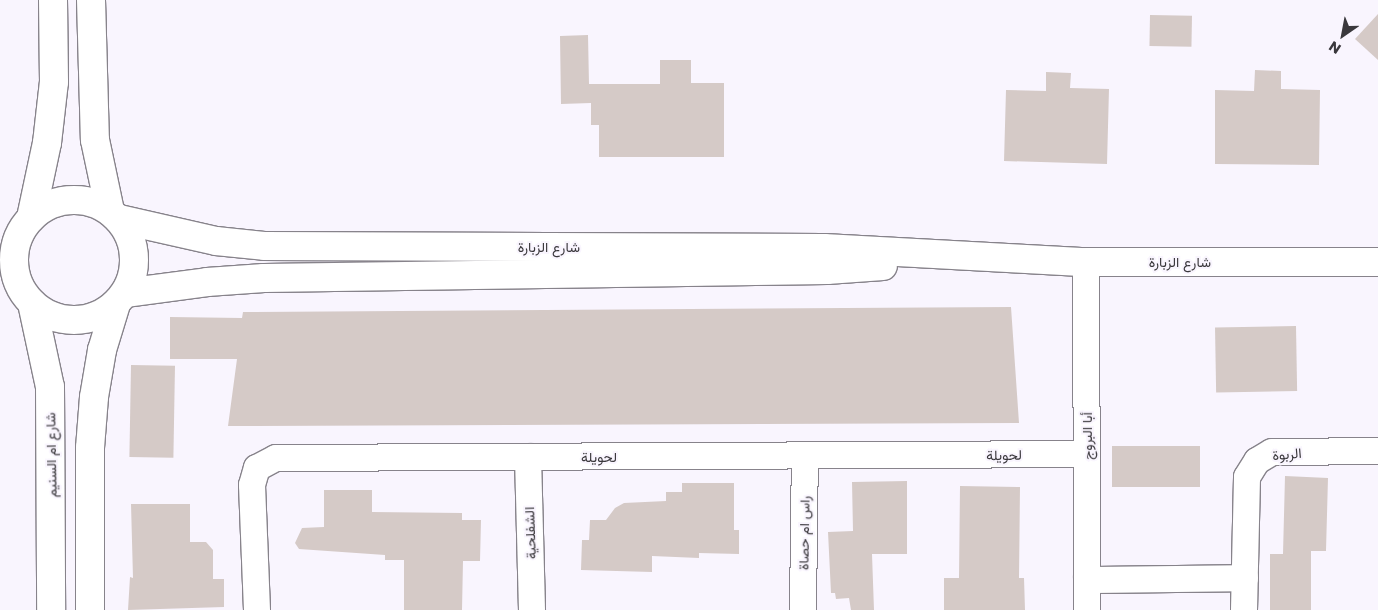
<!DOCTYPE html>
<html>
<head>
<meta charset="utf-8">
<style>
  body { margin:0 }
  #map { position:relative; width:1378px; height:610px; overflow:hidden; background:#f9f5fe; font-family:Poppins,Vazirmatn,sans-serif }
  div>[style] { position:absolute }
  .building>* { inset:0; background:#d5cac7; transform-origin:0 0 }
  .roads { filter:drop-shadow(1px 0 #87838b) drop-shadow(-1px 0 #87838b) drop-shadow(0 1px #87838b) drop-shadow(0 -1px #87838b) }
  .street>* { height:26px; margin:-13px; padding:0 13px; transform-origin:13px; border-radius:13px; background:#fff }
  .secondary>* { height:28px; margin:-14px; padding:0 14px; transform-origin:14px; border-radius:14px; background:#fff }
  .secondary>.ring { margin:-14px; padding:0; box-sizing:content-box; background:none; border:28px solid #fff; border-radius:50% }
  span { translate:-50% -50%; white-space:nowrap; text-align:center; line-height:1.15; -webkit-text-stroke:4px #f9f5fe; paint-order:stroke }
  .street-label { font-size:14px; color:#3a383c }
  .north { position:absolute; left:1318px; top:10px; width:50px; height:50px; -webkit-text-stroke:4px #f9f5fe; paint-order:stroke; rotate:213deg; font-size:14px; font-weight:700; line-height:20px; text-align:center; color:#3a383c }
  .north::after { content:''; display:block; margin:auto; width:18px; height:22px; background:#3a383c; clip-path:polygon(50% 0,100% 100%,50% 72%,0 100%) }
</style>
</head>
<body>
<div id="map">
  <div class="building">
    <i style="clip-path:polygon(1378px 14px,1378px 60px,1355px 39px)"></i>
    <i style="left:1150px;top:15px;width:42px;height:31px;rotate:1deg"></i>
    <i style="clip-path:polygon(588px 35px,589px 84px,660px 84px,660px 60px,691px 60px,691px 83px,724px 83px,724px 157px,599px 157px,599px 125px,591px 125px,591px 103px,561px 104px,560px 36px)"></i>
    <i style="clip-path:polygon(1255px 70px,1281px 71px,1281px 89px,1320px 90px,1319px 165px,1215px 164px,1215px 90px,1254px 91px)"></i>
    <i style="clip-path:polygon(1046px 72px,1071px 73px,1070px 88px,1109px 89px,1107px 164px,1004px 161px,1006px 90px,1046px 91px)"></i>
    <i style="clip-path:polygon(1011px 307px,1019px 423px,228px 426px,237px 359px,170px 359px,170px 317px,242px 318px,243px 312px)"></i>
    <i style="left:1296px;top:326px;width:65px;height:81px;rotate:89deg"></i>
    <i style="left:131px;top:365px;width:44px;height:92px;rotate:1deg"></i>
    <i style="left:1112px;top:446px;width:88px;height:41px"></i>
    <i style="clip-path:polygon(1285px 476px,1328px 478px,1326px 551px,1311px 551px,1311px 610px,1270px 610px,1270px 554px,1283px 554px)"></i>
    <i style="clip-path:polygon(907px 481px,907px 554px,872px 554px,874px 610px,851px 610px,849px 598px,836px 599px,835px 593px,831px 593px,828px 532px,853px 531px,852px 482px)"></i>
    <i style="clip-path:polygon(682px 483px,734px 483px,734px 530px,739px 530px,739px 554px,699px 553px,699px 558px,652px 556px,652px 572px,581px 570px,582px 540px,589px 540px,590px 520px,606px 520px,615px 508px,624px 503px,666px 501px,666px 492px,682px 492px)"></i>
    <i style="clip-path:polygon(960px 486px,1020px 487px,1019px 578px,1024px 578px,1025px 610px,944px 610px,944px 578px,959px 578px)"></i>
    <i style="clip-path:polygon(324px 490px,372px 490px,372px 512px,462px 513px,462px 520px,481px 520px,480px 561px,463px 561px,462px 610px,404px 610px,404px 560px,385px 560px,385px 555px,299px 549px,295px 543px,302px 528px,324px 527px)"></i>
    <i style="clip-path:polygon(131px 504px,190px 504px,190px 542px,206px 542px,213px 550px,213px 579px,224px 579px,224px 607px,128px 610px,130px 577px,133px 578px)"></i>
  </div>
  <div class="roads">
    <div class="street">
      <i style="left:1086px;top:262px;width:348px;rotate:89.8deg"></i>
      <i style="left:528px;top:457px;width:153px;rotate:88.5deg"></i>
      <i style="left:1087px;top:580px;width:158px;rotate:-0.7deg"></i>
      <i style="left:257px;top:610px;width:125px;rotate:-92.3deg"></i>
      <i style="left:252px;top:485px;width:18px;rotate:-74deg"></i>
      <i style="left:257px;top:468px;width:21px;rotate:-28deg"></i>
      <i style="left:276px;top:458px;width:811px;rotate:-0.28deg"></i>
      <i style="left:803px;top:610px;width:153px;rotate:-89.3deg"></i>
      <i style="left:1244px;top:610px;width:133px;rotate:-88.7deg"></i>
      <i style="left:1247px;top:477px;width:19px;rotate:-58deg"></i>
      <i style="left:1257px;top:461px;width:17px;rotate:-31deg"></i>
      <i style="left:1272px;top:452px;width:106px;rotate:-0.5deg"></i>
    </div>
    <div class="secondary">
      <i style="left:91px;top:0;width:140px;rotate:88.4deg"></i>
      <i style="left:95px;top:140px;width:73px;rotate:78.1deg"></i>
      <i class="ring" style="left:14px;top:200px;width:92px;height:92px"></i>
      <i style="left:31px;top:218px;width:77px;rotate:-78deg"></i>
      <i style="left:47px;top:143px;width:61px;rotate:-83.5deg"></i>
      <i style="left:54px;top:82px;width:82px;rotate:-90.7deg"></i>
      <i style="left:119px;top:219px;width:99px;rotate:12.8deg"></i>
      <i style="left:216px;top:241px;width:48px;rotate:5.9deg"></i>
      <i style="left:264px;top:246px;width:560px;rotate:0.2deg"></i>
      <i style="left:824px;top:248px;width:262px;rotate:3.1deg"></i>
      <i style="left:1086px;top:262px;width:292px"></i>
      <i style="left:125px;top:293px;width:83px;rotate:-7.6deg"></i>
      <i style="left:207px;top:282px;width:57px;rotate:-4deg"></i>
      <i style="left:264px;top:278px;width:563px;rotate:-0.81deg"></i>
      <i style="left:827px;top:270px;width:56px;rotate:-4.1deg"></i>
      <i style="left:32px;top:303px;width:86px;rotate:77.9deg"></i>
      <i style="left:50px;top:387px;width:223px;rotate:89.7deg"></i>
      <i style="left:90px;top:610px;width:162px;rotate:-90deg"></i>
      <i style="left:90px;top:448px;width:51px;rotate:-85.5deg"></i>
      <i style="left:94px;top:397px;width:48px;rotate:-80.3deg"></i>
      <i style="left:102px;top:350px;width:48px;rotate:-73.1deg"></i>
    </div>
  </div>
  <div class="street-label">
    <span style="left:549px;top:247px">شارع الزبارة</span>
    <span style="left:1180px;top:262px">شارع الزبارة</span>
    <span style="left:1087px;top:436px;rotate:-90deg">أبا البروج</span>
    <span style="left:1287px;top:454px;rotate:-5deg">الربوة</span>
    <span style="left:51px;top:455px;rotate:-91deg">شارع ام السنيم</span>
    <span style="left:1004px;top:455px;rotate:-1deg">لحويلة</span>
    <span style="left:599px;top:457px">لحويلة</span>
    <span style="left:530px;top:533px;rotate:-92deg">الشفلحية</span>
    <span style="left:804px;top:533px;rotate:-89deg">راس ام حصاة</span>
  </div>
  <div class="north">N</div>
</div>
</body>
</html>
